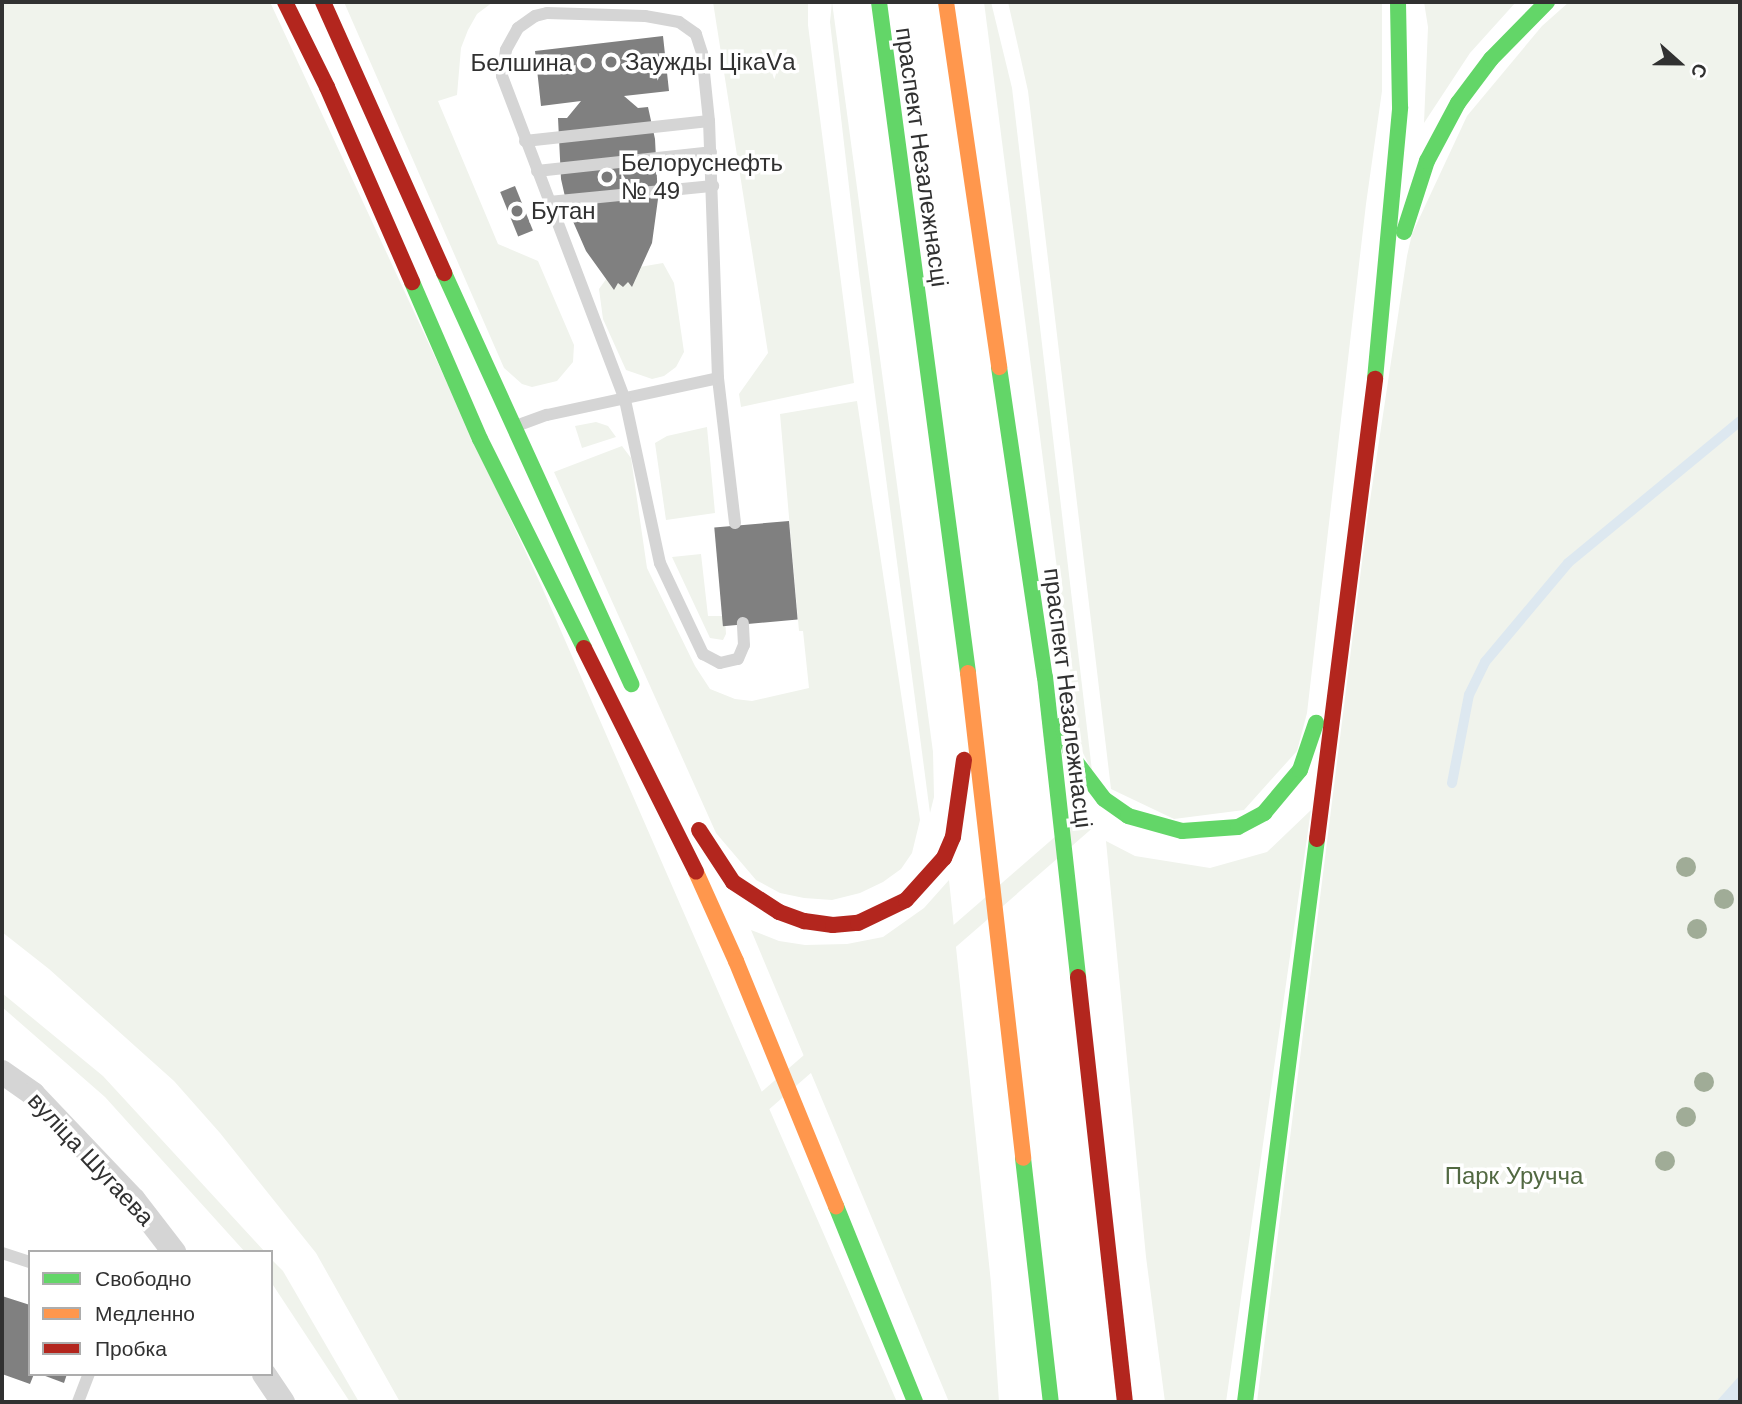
<!DOCTYPE html>
<html>
<head>
<meta charset="utf-8">
<style>
  body { margin:0 }
  #map { position:relative; width:1742px; height:1404px; overflow:hidden; background:#fff; font-family:Helvetica,sans-serif }
  div>[style] { position:absolute }
  .green>* { inset:0; background:#f0f3ec; transform-origin:0 0 }
  .water>* { inset:0; background:#dde8f0 }
  .stream>* { height:10px; margin:-5px; padding:0 5px; transform-origin:5px; border-radius:5px; background:#dde8f0 }
  .building>* { inset:0; background:#808080; transform-origin:0 0 }
  .lane>* { height:12px; margin:-6px; padding:0 6px; transform-origin:6px; border-radius:6px; background:#d5d5d5 }
  .street>* { height:24px; margin:-12px; padding:0 12px; transform-origin:12px; border-radius:12px; background:#d5d5d5 }
  .fast>* { height:16px; margin:-8px; padding:0 8px; transform-origin:8px; border-radius:8px; background:#63d668 }
  .slow>* { height:16px; margin:-8px; padding:0 8px; transform-origin:8px; border-radius:8px; background:#ff974d }
  .jam>* { height:16px; margin:-8px; padding:0 8px; transform-origin:8px; border-radius:8px; background:#b3261e }
  .trees>* { width:20px; height:20px; margin:-10px; border-radius:50%; background:#a0ac97 }
  .dots>* { width:19px; height:19px; translate:-50% -50%; box-sizing:border-box; border:4px solid #fff; border-radius:50% }
  span { translate:-50% -50%; white-space:nowrap; text-align:center; line-height:1.15; -webkit-text-stroke:7px #fff; paint-order:stroke }
  .poi-label { font-size:24px; color:#313131 }
  .left { translate:0 -50%; text-align:left }
  .right { translate:-100% -50%; text-align:right }
  .street-label { font-size:24px; color:#313131 }
  .park-label { font-size:24px; color:#526942 }
  .frame { position:absolute; inset:0; border:4px solid #313131; pointer-events:none }
  .legend { position:absolute; left:28px; top:1250px; width:245px; height:126px; box-sizing:border-box; background:#fff; border:2px solid #adadad; margin:0; padding:9px 12px; list-style:none; font-size:21px; color:#313131 }
  .legend li { display:flex; align-items:center; gap:14px; height:35px }
  .legend b { width:35px; border:2px solid #adadad }
  .north { position:absolute; left:1644px; top:28px; width:70px; height:70px; -webkit-text-stroke:5px #fff; paint-order:stroke; rotate:111deg; font-size:19px; font-weight:700; line-height:28px; text-align:center; color:#313131 }
  .north::after { content:''; display:block; margin:auto; width:24px; height:32px; background:#313131; clip-path:polygon(50% 0,100% 100%,50% 72%,0 100%) }
</style>
</head>
<body>
<div id="map">
  <div class="green">
    <div style="clip-path:polygon(2px 2px,270px 2px,541px 585px,897px 1402px,400px 1402px,316px 1253px,220px 1133px,174px 1081px,49px 969px,2px 932px)"></div>
    <div style="clip-path:polygon(344px 2px,493px 2px,477px 14px,468px 30px,461px 48px,457px 95px,438px 101px,498px 244px,538px 261px,574px 345px,573px 362px,557px 381px,532px 387px,522px 384px,504px 368px)"></div>
    <div style="clip-path:polygon(713px 2px,808px 2px,808px 25px,854px 383px,741px 407px,739px 394px,768px 353px)"></div>
    <div style="clip-path:polygon(832px 2px,933px 752px,934px 797px,930px 813px,859px 273px,830px 22px)"></div>
    <div style="clip-path:polygon(984px 2px,991px 2px,1012px 88px,1092px 771px,1080px 747px)"></div>
    <div style="clip-path:polygon(1008px 2px,1382px 2px,1382px 91px,1366px 204px,1307px 713px,1297px 751px,1244px 810px,1174px 819px,1111px 789px,1028px 91px)"></div>
    <div style="clip-path:polygon(1424px 2px,1516px 2px,1470px 53px,1424px 123px,1428px 27px)"></div>
    <div style="clip-path:polygon(1569px 2px,1740px 2px,1740px 1402px,1257px 1402px,1368px 514px,1407px 256px,1412px 234px,1467px 116px,1542px 26px)"></div>
    <div style="clip-path:polygon(663px 263px,674px 283px,684px 352px,676px 367px,664px 376px,652px 379px,626px 370px,603px 319px,599px 289px,607px 278px,622px 270px)"></div>
    <div style="clip-path:polygon(857px 401px,920px 820px,912px 853px,901px 869px,883px 882px,860px 893px,832px 900px,804px 898px,780px 893px,756px 880px,716px 833px,554px 472px,622px 446px,631px 458px,647px 568px,695px 666px,710px 689px,735px 699px,752px 701px,809px 688px,803px 631px,799px 631px,780px 414px)"></div>
    <div style="clip-path:polygon(596px 422px,608px 426px,616px 437px,582px 448px,575px 426px)"></div>
    <div style="clip-path:polygon(707px 427px,715px 513px,666px 520px,655px 443px,667px 436px)"></div>
    <div style="clip-path:polygon(701px 554px,708px 616px,725px 616px,726px 634px,723px 640px,710px 638px,672px 557px)"></div>
    <div style="clip-path:polygon(1311px 810px,1226px 1402px,1165px 1402px,1146px 1257px,1106px 841px,1135px 856px,1210px 868px,1267px 852px)"></div>
    <div style="left:1079px;top:816px;width:18px;height:590px;rotate:49deg"></div>
    <div style="clip-path:polygon(949px 880px,991px 1283px,999px 1402px,949px 1402px,751px 930px,779px 941px,805px 945px,847px 944px,883px 937px,924px 908px)"></div>
    <div style="clip-path:polygon(2px 993px,103px 1076px,265px 1252px,245px 1252px,105px 1097px,2px 1007px)"></div>
    <div style="clip-path:polygon(271px 1259px,283px 1271px,359px 1402px,350px 1402px,271px 1282px)"></div>
  </div>
  <div class="water">
    <div style="clip-path:polygon(1740px 1375px,1740px 1402px,1716px 1402px)"></div>
  </div>
  <div class="stream">
    <div style="left:1452px;top:783px;width:90px;rotate:-79.1deg"></div>
    <div style="left:1469px;top:695px;width:37px;rotate:-64deg"></div>
    <div style="left:1485px;top:662px;width:129px;rotate:-50deg"></div>
    <div style="left:1568px;top:563px;width:223px;rotate:-39.5deg"></div>
  </div>
  <div class="building">
    <div style="clip-path:polygon(663px 36px,669px 91px,624px 96px,638px 108px,648px 107px,655px 139px,658px 199px,652px 243px,632px 287px,628px 282px,623px 287px,618px 283px,614px 290px,586px 251px,568px 210px,561px 179px,558px 118px,567px 118px,581px 101px,541px 106px,535px 51px)"></div>
    <div style="left:515px;top:186px;width:48px;height:16px;rotate:68deg"></div>
    <div style="left:789px;top:521px;width:99px;height:75px;rotate:85deg"></div>
    <div style="clip-path:polygon(2px 1296px,30px 1305px,30px 1374px,34px 1374px,30px 1384px,2px 1374px)"></div>
    <div style="clip-path:polygon(40px 1374px,67px 1374px,64px 1383px)"></div>
  </div>
  <div class="lane">
    <div style="left:525px;top:141px;width:185px;rotate:-6.2deg"></div>
    <div style="left:537px;top:171px;width:175px;rotate:-6.2deg"></div>
    <div style="left:549px;top:202px;width:165px;rotate:-5.6deg"></div>
    <div style="left:516px;top:426px;width:33px;rotate:-20deg"></div>
    <div style="left:547px;top:415px;width:175px;rotate:-12.2deg"></div>
    <div style="left:735px;top:523px;width:146px;rotate:-96.7deg"></div>
    <div style="left:718px;top:378px;width:257px;rotate:-92deg"></div>
    <div style="left:709px;top:121px;width:68px;rotate:-95.9deg"></div>
    <div style="left:702px;top:53px;width:20px;rotate:-108deg"></div>
    <div style="left:696px;top:34px;width:21px;rotate:-145deg"></div>
    <div style="left:679px;top:22px;width:35px;rotate:-170deg"></div>
    <div style="left:645px;top:16px;width:98px;rotate:-178.2deg"></div>
    <div style="left:547px;top:13px;width:12px;rotate:166deg"></div>
    <div style="left:535px;top:16px;width:21px;rotate:145deg"></div>
    <div style="left:518px;top:28px;width:25px;rotate:119deg"></div>
    <div style="left:506px;top:50px;width:26px;rotate:99deg"></div>
    <div style="left:502px;top:76px;width:347px;rotate:69.2deg"></div>
    <div style="left:625px;top:400px;width:167px;rotate:77.9deg"></div>
    <div style="left:660px;top:563px;width:101px;rotate:64.7deg"></div>
    <div style="left:703px;top:654px;width:19px;rotate:28deg"></div>
    <div style="left:720px;top:663px;width:18px;rotate:-13deg"></div>
    <div style="left:738px;top:659px;width:15px;rotate:-67deg"></div>
    <div style="left:744px;top:645px;width:22px;rotate:-93deg"></div>
    <div style="left:2px;top:1253px;width:29px;rotate:18deg"></div>
    <div style="left:78px;top:1402px;width:30px;rotate:-69deg"></div>
  </div>
  <div class="street">
    <div style="left:2px;top:1072px;width:38px;rotate:35deg"></div>
    <div style="left:33px;top:1094px;width:146px;rotate:46.4deg"></div>
    <div style="left:134px;top:1200px;width:66px;rotate:52.4deg"></div>
    <div style="left:264px;top:1374px;width:34px;rotate:56deg"></div>
  </div>
  <div class="fast">
    <div style="left:879px;top:2px;width:677px;rotate:82.44deg"></div>
    <div style="left:1404px;top:232px;width:75px;rotate:-72.1deg"></div>
    <div style="left:1427px;top:161px;width:66px;rotate:-61.9deg"></div>
    <div style="left:1458px;top:103px;width:55px;rotate:-53.1deg"></div>
    <div style="left:1491px;top:59px;width:80px;rotate:-45.5deg"></div>
    <div style="left:444px;top:273px;width:452px;rotate:65.5deg"></div>
    <div style="left:412px;top:282px;width:171px;rotate:66.6deg"></div>
    <div style="left:480px;top:439px;width:233px;rotate:63.5deg"></div>
    <div style="left:999px;top:367px;width:313px;rotate:81.6deg"></div>
    <div style="left:1045px;top:677px;width:302px;rotate:83.7deg"></div>
    <div style="left:1375px;top:379px;width:273px;rotate:-84.7deg"></div>
    <div style="left:1400px;top:107px;width:105px;rotate:-91.1deg"></div>
    <div style="left:1062px;top:725px;width:35px;rotate:72deg"></div>
    <div style="left:1073px;top:758px;width:51px;rotate:52.9deg"></div>
    <div style="left:1104px;top:799px;width:29px;rotate:35deg"></div>
    <div style="left:1128px;top:816px;width:56px;rotate:15.5deg"></div>
    <div style="left:1182px;top:831px;width:56px;rotate:-4.1deg"></div>
    <div style="left:1238px;top:827px;width:30px;rotate:-28deg"></div>
    <div style="left:1264px;top:813px;width:56px;rotate:-50.1deg"></div>
    <div style="left:1300px;top:770px;width:50px;rotate:-71.2deg"></div>
    <div style="left:1023px;top:1158px;width:246px;rotate:83.5deg"></div>
    <div style="left:836px;top:1206px;width:211px;rotate:68deg"></div>
    <div style="left:1245px;top:1402px;width:568px;rotate:-82.71deg"></div>
  </div>
  <div class="slow">
    <div style="left:946px;top:2px;width:369px;rotate:81.7deg"></div>
    <div style="left:968px;top:673px;width:488px;rotate:83.5deg"></div>
    <div style="left:696px;top:872px;width:98px;rotate:65.8deg"></div>
    <div style="left:736px;top:961px;width:265px;rotate:67.8deg"></div>
  </div>
  <div class="jam">
    <div style="left:285px;top:2px;width:95px;rotate:63.7deg"></div>
    <div style="left:327px;top:87px;width:213px;rotate:66.4deg"></div>
    <div style="left:323px;top:2px;width:297px;rotate:65.9deg"></div>
    <div style="left:584px;top:648px;width:250px;rotate:63.4deg"></div>
    <div style="left:699px;top:830px;width:62px;rotate:56.8deg"></div>
    <div style="left:733px;top:882px;width:55px;rotate:33.1deg"></div>
    <div style="left:779px;top:912px;width:27px;rotate:20deg"></div>
    <div style="left:804px;top:921px;width:29px;rotate:8deg"></div>
    <div style="left:833px;top:925px;width:25px;rotate:-5deg"></div>
    <div style="left:858px;top:923px;width:53px;rotate:-25.6deg"></div>
    <div style="left:906px;top:900px;width:57px;rotate:-47.9deg"></div>
    <div style="left:944px;top:858px;width:23px;rotate:-67deg"></div>
    <div style="left:953px;top:837px;width:78px;rotate:-81.9deg"></div>
    <div style="left:1317px;top:839px;width:464px;rotate:-82.8deg"></div>
    <div style="left:1078px;top:977px;width:428px;rotate:83.7deg"></div>
  </div>
  <div class="trees">
    <div style="left:1686px;top:867px"></div>
    <div style="left:1724px;top:899px"></div>
    <div style="left:1697px;top:929px"></div>
    <div style="left:1704px;top:1082px"></div>
    <div style="left:1686px;top:1117px"></div>
    <div style="left:1665px;top:1161px"></div>
  </div>
  <div class="dots">
    <div style="left:611px;top:62px;background:#797979"></div>
    <div style="left:586px;top:63px;background:#797979"></div>
    <div style="left:607px;top:177px;background:#797979"></div>
    <div style="left:517px;top:211px;background:#797979"></div>
  </div>
  <div class="poi-label">
    <span class="left" style="left:625px;top:62px">Заужды ЦікаVа</span>
    <span class="right" style="left:572px;top:63px">Белшина</span>
    <span class="left" style="left:621px;top:177px">Белоруснефть<br>№ 49</span>
    <span class="left" style="left:531px;top:211px">Бутан</span>
  </div>
  <div class="street-label">
    <span style="left:922px;top:157px;rotate:82deg">праспект Незалежнасці</span>
    <span style="left:1068px;top:698px;rotate:83deg">праспект Незалежнасці</span>
    <span style="left:91px;top:1159px;rotate:47deg">вуліца Шугаева</span>
  </div>
  <div class="park-label">
    <span style="left:1514px;top:1176px">Парк Уручча</span>
  </div>
  <div class="frame"></div>
  <ul class="legend">
  <li><b style="height:9px;background:#63d668"></b>Свободно</li>
  <li><b style="height:9px;background:#ff974d"></b>Медленно</li>
  <li><b style="height:9px;background:#b3261e"></b>Пробка</li>
  </ul>
  <div class="north">С</div>
</div>
</body>
</html>
